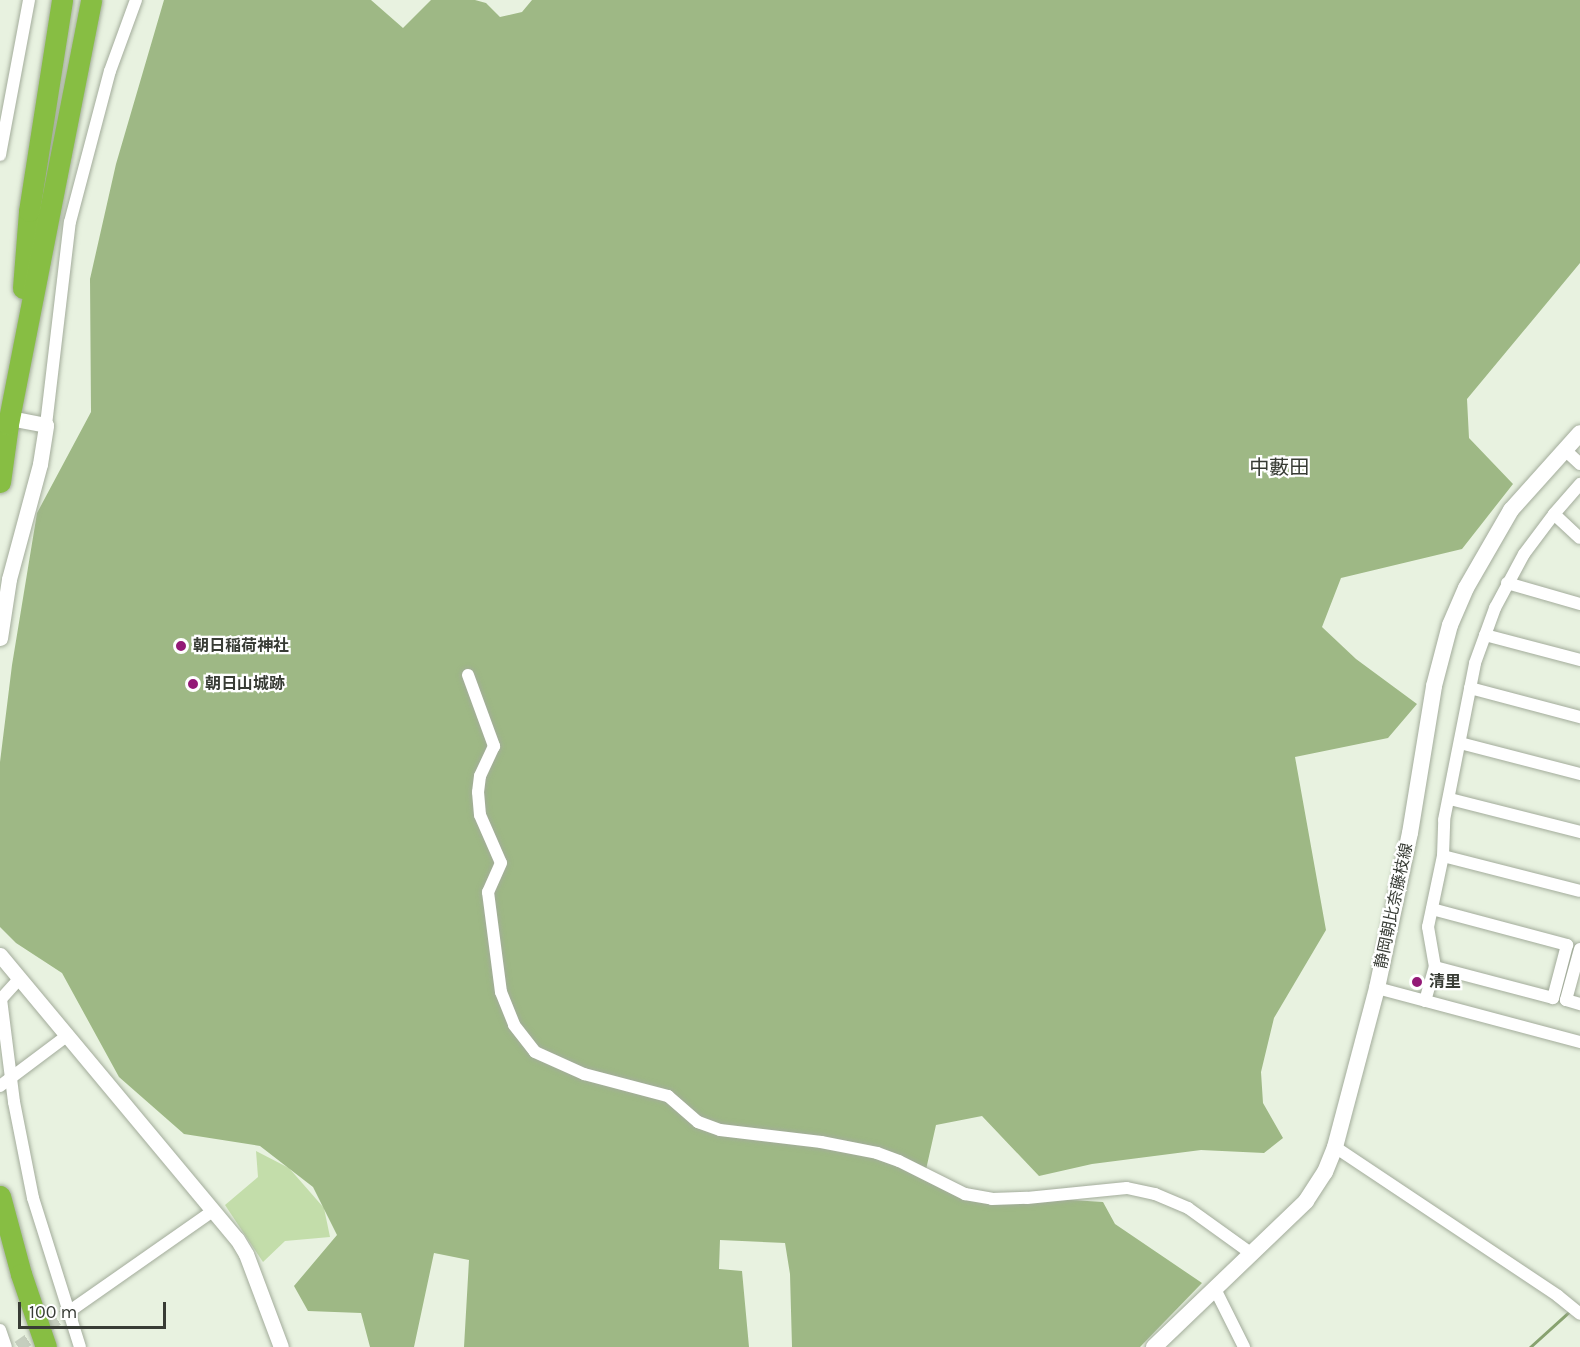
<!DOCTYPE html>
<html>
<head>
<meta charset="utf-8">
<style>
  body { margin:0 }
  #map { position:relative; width:1580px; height:1347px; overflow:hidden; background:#e8f2e0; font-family:Karla,"Noto Sans JP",sans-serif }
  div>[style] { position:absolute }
  .green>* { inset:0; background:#c3ddaa }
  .forest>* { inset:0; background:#9eb885 }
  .stream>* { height:3px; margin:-1.5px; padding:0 1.5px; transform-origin:1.5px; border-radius:1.5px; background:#88a270 }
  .minor-tunnel>* { height:12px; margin-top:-6px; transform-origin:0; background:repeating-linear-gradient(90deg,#c5cebe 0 12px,transparent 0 18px) }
  .roads { filter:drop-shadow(0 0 2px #a3ac9b) drop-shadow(0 0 2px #a3ac9b) }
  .minor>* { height:12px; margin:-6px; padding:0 6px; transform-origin:6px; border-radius:6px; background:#fff }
  .tertiary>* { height:15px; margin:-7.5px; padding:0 7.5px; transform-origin:7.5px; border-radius:7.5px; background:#fff }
  .secondary>* { height:16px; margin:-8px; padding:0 8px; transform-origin:8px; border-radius:8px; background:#fff }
  .motorway>* { height:21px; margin:-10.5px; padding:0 10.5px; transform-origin:10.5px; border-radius:10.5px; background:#87be43 }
  .dots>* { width:16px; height:16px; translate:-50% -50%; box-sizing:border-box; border:3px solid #fff; border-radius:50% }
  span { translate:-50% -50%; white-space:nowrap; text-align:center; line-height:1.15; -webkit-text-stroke:4.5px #fff; paint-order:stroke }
  .poi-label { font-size:16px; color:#383c35; font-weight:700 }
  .left { translate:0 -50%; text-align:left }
  .street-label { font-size:16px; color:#383c35 }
  .quarter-label { font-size:20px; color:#383c35 }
  .scale { position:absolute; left:18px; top:1302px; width:148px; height:27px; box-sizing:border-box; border:3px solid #383c35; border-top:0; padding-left:8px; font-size:18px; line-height:21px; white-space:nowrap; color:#383c35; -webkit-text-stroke:4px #fff; paint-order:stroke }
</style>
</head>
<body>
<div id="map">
  <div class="green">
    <div style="clip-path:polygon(256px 1151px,289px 1168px,324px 1208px,330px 1237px,285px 1241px,263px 1262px,225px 1205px,258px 1177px)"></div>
  </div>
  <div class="forest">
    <div style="clip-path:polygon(164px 0,371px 0,403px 28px,431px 0,475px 0,486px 3px,500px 17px,522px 12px,532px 0,1580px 0,1580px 263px,1467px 399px,1469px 438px,1513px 484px,1462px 549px,1341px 578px,1322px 627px,1356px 659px,1417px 704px,1388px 738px,1295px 757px,1326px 930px,1274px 1018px,1261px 1072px,1263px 1103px,1283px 1138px,1264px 1153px,1201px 1150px,1092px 1164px,1039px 1176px,982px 1116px,936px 1125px,925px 1174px,962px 1193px,1103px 1202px,1115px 1224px,1202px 1283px,1140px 1347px,792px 1347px,790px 1274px,785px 1243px,720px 1240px,719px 1269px,742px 1271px,749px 1347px,464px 1347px,469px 1260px,434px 1253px,414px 1347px,370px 1347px,361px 1313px,308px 1311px,294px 1286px,337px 1235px,313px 1187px,260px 1146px,184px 1134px,119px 1077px,62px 973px,16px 943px,0 927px,0 762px,12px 665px,37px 513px,91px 412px,90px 279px,116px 164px)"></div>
  </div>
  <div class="stream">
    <div style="left:1530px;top:1347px;width:55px;rotate:-42.1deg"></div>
  </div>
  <div class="minor-tunnel">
    <div style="left:18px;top:1347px;width:60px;rotate:-34.8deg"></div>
  </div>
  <div class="roads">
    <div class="minor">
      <div style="left:0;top:155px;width:158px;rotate:-79.4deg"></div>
      <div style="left:46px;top:425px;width:204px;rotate:-83.3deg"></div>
      <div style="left:70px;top:222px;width:156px;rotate:-75.2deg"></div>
      <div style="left:110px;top:71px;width:76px;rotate:-69.9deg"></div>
      <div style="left:1564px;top:449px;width:22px;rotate:43deg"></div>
      <div style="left:1554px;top:514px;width:35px;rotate:43deg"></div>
      <div style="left:1507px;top:583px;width:76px;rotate:16deg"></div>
      <div style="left:1485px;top:635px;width:98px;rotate:14.7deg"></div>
      <div style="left:468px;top:675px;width:76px;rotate:69.9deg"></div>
      <div style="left:494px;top:746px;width:33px;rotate:115deg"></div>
      <div style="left:480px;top:776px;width:16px;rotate:97deg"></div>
      <div style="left:478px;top:792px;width:23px;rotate:85deg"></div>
      <div style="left:480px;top:815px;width:52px;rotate:66.4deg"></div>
      <div style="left:501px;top:863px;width:32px;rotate:114deg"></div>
      <div style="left:488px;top:892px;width:101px;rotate:82.6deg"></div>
      <div style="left:501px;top:992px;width:35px;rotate:68deg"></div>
      <div style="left:514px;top:1025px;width:34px;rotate:52deg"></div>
      <div style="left:535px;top:1052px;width:54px;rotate:24.2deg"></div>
      <div style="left:584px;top:1074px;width:87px;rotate:14.7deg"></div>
      <div style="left:668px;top:1096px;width:40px;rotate:41deg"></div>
      <div style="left:698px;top:1122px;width:23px;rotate:20deg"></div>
      <div style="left:720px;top:1130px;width:102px;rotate:6.8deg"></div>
      <div style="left:821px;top:1142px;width:57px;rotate:11.1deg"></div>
      <div style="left:877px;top:1153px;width:23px;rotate:20deg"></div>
      <div style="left:899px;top:1161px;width:74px;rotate:26.6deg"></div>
      <div style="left:965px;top:1194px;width:27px;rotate:10deg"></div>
      <div style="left:992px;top:1199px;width:35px;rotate:-2deg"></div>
      <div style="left:1027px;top:1198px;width:100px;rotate:-5.7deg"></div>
      <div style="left:1127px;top:1188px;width:29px;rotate:12deg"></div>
      <div style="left:1155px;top:1194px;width:36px;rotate:23deg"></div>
      <div style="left:1188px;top:1208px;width:79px;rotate:35.7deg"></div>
      <div style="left:1470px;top:688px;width:114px;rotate:14.8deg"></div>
      <div style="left:1460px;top:743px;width:124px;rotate:14.5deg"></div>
      <div style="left:1450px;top:799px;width:134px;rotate:14.2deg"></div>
      <div style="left:1443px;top:856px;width:141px;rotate:14.3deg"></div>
      <div style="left:1432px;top:909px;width:140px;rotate:14.9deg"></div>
      <div style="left:1567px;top:945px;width:55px;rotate:104.8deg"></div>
      <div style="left:1553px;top:998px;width:122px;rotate:-165.3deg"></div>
      <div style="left:1580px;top:949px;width:53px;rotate:105.4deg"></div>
      <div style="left:1566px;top:1000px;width:15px;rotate:16deg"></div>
      <div style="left:20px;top:978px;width:28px;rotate:132deg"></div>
      <div style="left:1px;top:999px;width:104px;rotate:82.8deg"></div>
      <div style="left:14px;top:1102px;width:98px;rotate:78.8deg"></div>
      <div style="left:33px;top:1198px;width:156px;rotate:72.5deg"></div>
      <div style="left:1377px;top:988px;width:210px;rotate:14.9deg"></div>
      <div style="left:1425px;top:1001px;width:35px;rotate:-74deg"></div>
      <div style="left:1435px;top:967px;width:41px;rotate:-99.9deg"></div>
      <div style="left:1428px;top:927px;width:73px;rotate:-78.1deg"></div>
      <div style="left:1443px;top:856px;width:36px;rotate:-88deg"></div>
      <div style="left:1444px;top:820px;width:160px;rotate:-78.8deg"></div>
      <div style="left:1475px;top:663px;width:59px;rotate:-70deg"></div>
      <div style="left:1495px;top:608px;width:61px;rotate:-61.8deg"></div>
      <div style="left:1524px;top:554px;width:50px;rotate:-53.1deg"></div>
      <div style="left:1554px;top:514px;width:40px;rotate:-49deg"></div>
      <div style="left:0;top:1086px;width:85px;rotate:-36.9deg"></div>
      <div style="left:1335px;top:1147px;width:268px;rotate:33.7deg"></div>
      <div style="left:1558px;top:1296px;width:28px;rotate:39deg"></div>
      <div style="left:1215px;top:1289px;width:65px;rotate:63.4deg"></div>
      <div style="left:67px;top:1313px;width:179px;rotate:-35deg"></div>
      <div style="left:0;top:1330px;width:18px;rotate:71deg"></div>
    </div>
    <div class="tertiary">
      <div style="left:0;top:638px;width:60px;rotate:-81.3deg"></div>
      <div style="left:9px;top:579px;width:119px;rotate:-74.9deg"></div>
      <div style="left:40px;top:464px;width:39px;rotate:-81deg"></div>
      <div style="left:46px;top:425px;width:31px;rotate:-169deg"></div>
      <div style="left:0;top:955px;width:370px;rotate:50.2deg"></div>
      <div style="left:237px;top:1239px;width:17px;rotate:59deg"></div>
      <div style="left:246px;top:1254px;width:99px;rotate:69.4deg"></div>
    </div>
    <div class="secondary">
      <div style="left:1154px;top:1347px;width:211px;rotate:-43.8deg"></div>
      <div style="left:1306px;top:1201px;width:35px;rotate:-57deg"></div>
      <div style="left:1325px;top:1172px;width:27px;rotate:-68deg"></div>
      <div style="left:1335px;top:1147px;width:164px;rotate:-75.2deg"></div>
      <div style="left:1377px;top:988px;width:158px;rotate:-78deg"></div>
      <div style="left:1410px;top:833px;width:149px;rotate:-80.7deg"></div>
      <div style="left:1434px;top:686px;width:63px;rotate:-75.3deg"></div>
      <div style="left:1450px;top:625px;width:40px;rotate:-66.6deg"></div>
      <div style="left:1466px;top:588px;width:90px;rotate:-60deg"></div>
      <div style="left:1511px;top:510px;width:103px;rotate:-48.1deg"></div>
    </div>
    <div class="motorway">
      <div style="left:23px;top:288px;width:77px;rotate:-85.5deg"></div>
      <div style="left:29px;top:211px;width:214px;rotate:-81.1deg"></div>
      <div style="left:0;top:482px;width:59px;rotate:-82.1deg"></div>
      <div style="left:8px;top:424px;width:432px;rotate:-78.9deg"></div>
      <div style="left:0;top:1196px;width:81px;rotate:74.9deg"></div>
      <div style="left:21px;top:1274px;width:77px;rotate:71.1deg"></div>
    </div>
  </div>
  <div class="dots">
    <div style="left:181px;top:646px;background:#931976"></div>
    <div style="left:193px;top:684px;background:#931976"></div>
    <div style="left:1417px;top:982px;background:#931976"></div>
  </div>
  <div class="poi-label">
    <span class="left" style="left:193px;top:646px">朝日稲荷神社</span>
    <span class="left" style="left:205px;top:684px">朝日山城跡</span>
    <span class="left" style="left:1429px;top:982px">清里</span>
  </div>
  <div class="street-label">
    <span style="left:1394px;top:906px;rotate:-78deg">静岡朝比奈藤枝線</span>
  </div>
  <div class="quarter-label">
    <span style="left:1279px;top:467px">中藪田</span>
  </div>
  <div class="scale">100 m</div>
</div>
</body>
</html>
